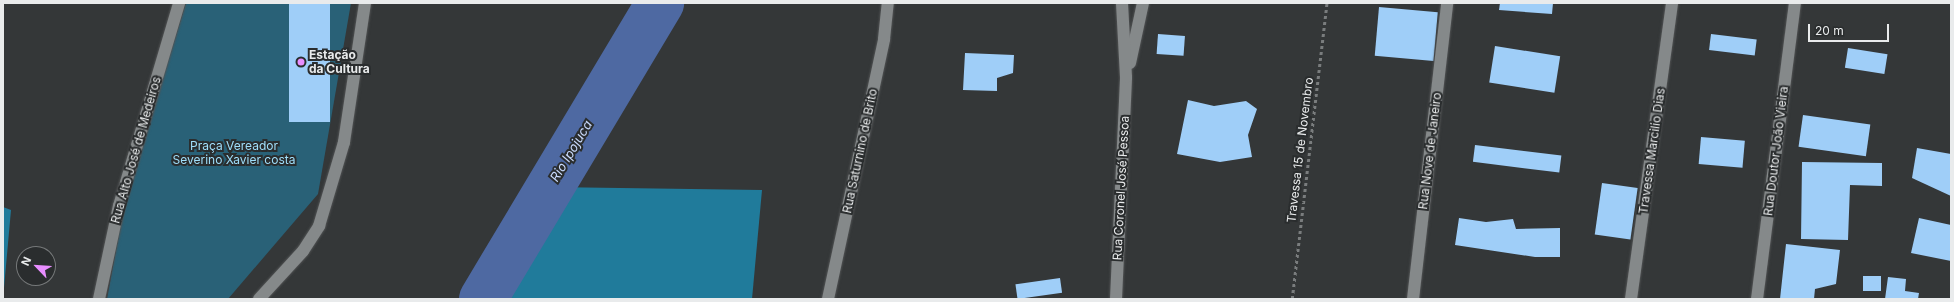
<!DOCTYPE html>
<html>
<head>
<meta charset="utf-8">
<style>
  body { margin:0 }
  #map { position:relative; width:1954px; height:302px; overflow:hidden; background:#343738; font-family:Inter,sans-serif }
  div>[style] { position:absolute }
  .green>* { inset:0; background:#296177 }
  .forest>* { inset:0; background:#207b9b }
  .river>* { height:48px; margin:-24px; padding:0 24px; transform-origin:24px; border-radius:24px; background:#4e69a2 }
  .building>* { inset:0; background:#9fcef8; transform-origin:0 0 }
  .path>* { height:2.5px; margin-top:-1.25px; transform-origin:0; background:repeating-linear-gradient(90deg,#7a7d7e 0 3px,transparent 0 6px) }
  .roads { filter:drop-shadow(0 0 1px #515354) drop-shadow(0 0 1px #515354) }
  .street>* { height:12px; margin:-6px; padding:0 6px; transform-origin:6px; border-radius:6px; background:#85898a }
  .secondary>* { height:12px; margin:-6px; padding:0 6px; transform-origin:6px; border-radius:6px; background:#85898a }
  .dots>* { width:11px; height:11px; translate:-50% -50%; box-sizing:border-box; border:2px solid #2a2d2e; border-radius:50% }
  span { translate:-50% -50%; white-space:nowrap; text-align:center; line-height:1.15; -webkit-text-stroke:4px #2a2d2e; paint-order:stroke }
  .poi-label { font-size:12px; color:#e9ebec; font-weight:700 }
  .left { translate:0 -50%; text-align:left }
  .park-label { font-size:12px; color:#9fdefa }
  .street-label { font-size:12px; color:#e9ebec }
  .water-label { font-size:13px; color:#c9dafc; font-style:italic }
  .frame { position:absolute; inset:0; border:4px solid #e9ebec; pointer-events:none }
  .north { position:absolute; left:16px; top:246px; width:40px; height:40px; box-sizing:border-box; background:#2a2d2e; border:1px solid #76797a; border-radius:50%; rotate:295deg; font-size:11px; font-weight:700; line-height:16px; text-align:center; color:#e9ebec }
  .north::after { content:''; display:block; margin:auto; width:14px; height:18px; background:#e88eff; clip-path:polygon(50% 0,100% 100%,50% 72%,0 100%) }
  .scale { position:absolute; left:1808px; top:24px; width:81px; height:18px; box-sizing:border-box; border:2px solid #e9ebec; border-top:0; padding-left:5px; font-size:12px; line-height:14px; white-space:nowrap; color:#e9ebec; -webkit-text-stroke:3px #2a2d2e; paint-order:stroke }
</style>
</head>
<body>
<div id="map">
  <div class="green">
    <div style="clip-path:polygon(186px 3px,351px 3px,318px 194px,228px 299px,107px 299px,126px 197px)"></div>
  </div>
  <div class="forest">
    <div style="clip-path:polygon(550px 187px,762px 190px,752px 299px,496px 299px)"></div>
    <div style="clip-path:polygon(3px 207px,11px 210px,3px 299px)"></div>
  </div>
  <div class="river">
    <div style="left:483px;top:299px;width:345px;rotate:-59.1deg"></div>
  </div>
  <div class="building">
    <div style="left:289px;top:3px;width:41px;height:119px"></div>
    <div style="clip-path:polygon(1500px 3px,1553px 3px,1552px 14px,1499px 10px)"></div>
    <div style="left:1379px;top:7px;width:59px;height:49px;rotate:5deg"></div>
    <div style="left:1158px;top:34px;width:27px;height:20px;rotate:4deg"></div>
    <div style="left:1711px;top:34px;width:46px;height:16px;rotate:7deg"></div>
    <div style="left:1495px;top:46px;width:66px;height:37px;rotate:9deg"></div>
    <div style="left:1848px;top:48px;width:40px;height:20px;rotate:9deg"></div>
    <div style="clip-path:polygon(965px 53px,1014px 55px,1013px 73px,997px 78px,997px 91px,963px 90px)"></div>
    <div style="clip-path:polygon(1188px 100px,1214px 106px,1246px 101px,1257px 109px,1248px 135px,1252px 157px,1220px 162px,1177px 154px)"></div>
    <div style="left:1803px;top:115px;width:68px;height:32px;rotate:8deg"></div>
    <div style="left:1701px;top:137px;width:44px;height:27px;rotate:5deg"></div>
    <div style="left:1475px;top:145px;width:87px;height:17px;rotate:7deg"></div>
    <div style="clip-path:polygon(1917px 148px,1951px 154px,1951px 196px,1912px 178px)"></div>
    <div style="clip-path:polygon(1802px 162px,1882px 163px,1882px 186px,1850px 185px,1848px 240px,1801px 239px)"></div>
    <div style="left:1602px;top:183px;width:36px;height:52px;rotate:8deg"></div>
    <div style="clip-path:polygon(1459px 218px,1486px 222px,1513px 219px,1516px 229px,1560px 228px,1560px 257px,1535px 257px,1455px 245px)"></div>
    <div style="clip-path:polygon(1919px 218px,1951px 225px,1951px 261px,1911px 253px)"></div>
    <div style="clip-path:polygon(1786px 244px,1840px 250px,1836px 284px,1815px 289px,1814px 299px,1780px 299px)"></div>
    <div style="left:1881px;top:276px;width:15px;height:18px;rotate:90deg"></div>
    <div style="clip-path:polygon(1888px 277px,1906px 279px,1905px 291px,1919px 293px,1918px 299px,1885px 299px)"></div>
    <div style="left:1060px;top:278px;width:15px;height:45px;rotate:82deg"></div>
  </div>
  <div class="path">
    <div style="left:1292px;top:299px;width:298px;rotate:-83.3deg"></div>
  </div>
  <div class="roads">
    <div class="street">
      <div style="left:99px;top:299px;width:95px;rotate:-77.9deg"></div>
      <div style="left:119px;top:206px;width:212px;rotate:-73.5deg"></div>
      <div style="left:259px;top:299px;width:65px;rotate:-47.5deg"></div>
      <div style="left:303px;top:251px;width:30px;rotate:-57deg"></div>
      <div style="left:319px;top:226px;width:88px;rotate:-73.4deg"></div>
      <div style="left:344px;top:142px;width:141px;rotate:-81.4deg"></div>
      <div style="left:828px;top:299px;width:266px;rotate:-77.8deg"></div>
      <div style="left:884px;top:39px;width:36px;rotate:-84deg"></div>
      <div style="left:1413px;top:299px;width:298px;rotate:-83.4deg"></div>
      <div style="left:1631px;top:299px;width:299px;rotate:-82.1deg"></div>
      <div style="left:1757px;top:299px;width:298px;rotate:-82.7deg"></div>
    </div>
    <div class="secondary">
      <div style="left:1130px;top:63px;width:61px;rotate:-77.8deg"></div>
      <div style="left:1116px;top:299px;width:222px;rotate:-87.4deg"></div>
      <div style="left:1126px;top:77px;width:74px;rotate:-93.1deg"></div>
    </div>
  </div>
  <div class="dots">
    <div style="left:301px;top:62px;background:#e88eff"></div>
  </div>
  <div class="poi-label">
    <span class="left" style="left:309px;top:62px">Estação<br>da Cultura</span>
  </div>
  <div class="park-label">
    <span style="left:234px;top:153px">Praça Vereador<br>Severino Xavier costa</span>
  </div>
  <div class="street-label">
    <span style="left:136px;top:150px;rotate:-74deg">Rua Alto José de Medeiros</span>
    <span style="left:1300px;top:150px;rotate:-83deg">Travessa 15 de Novembro</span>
    <span style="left:860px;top:151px;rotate:-78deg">Rua Saturnino de Brito</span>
    <span style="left:1430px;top:151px;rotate:-83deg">Rua Nove de Janeiro</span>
    <span style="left:1652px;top:151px;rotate:-82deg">Travessa Marcilio Dias</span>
    <span style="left:1776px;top:151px;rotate:-83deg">Rua Doutor João Vieira</span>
    <span style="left:1121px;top:188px;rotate:-87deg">Rua Coronel José Pessoa</span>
  </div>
  <div class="water-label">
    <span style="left:571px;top:151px;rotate:-59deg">Rio Ipojuca</span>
  </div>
  <div class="frame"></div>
  <div class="north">N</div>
  <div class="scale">20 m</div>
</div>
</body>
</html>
